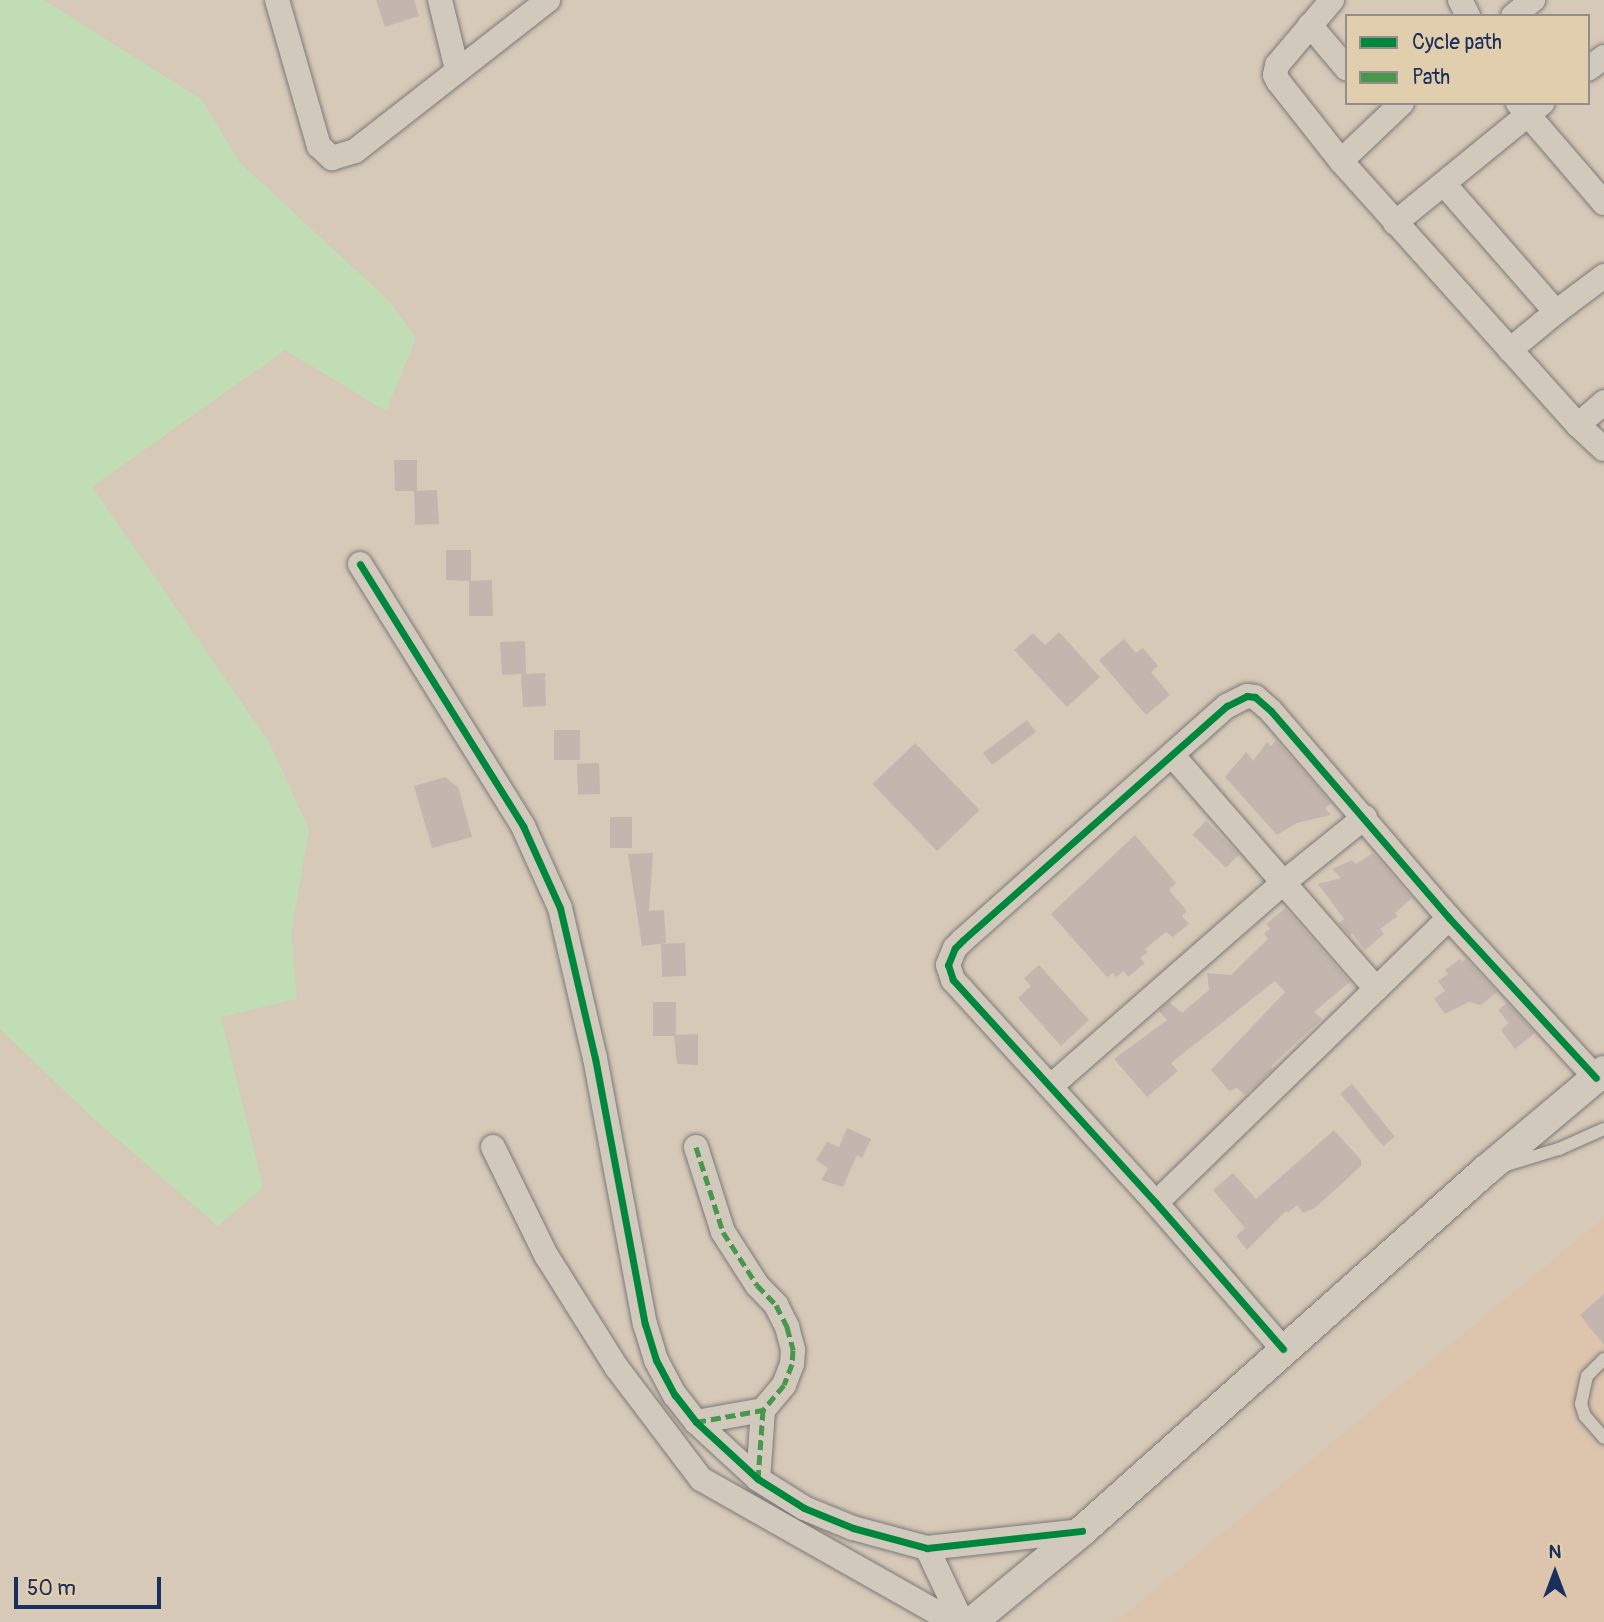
<!DOCTYPE html>
<html>
<head>
<meta charset="utf-8">
<style>
  body { margin:0 }
  #map { position:relative; width:1604px; height:1622px; overflow:hidden; background:#d7c9b7; font-family:Pangolin,sans-serif }
  div>[style] { position:absolute }
  .built>* { inset:0; background:#dcc4ad }
  .green>* { inset:0; background:#c0ddb6 }
  .building>* { inset:0; background:#c4b6ae; transform-origin:0 0 }
  .roads { filter:drop-shadow(0 0 2px #7c797a) drop-shadow(0 0 2px #7c797a) }
  .service>* { height:12px; margin:-6px; padding:0 6px; transform-origin:6px; border-radius:6px; background:#d1c9bc }
  .minor>* { height:24px; margin:-12px; padding:0 12px; transform-origin:12px; border-radius:12px; background:#d1c9bc }
  .tertiary>* { height:30px; margin:-15px; padding:0 15px; transform-origin:15px; border-radius:15px; background:#d1c9bc }
  .quiet>* { height:5px; margin-top:-2.5px; transform-origin:0; background:repeating-linear-gradient(90deg,#49964d 0 10px,transparent 0 15px) }
  .cycleway>* { height:7px; margin:-3.5px; padding:0 3.5px; transform-origin:3.5px; border-radius:3.5px; background:#00873e }
  span { translate:-50% -50%; white-space:nowrap; text-align:center; line-height:1.15; -webkit-text-stroke:5px #e1ceac; paint-order:stroke }
  .legend { position:absolute; left:1345px; top:14px; width:245px; height:91px; box-sizing:border-box; background:#e1ceac; border:2px solid #928e8d; margin:0; padding:9px 12px; list-style:none; font-size:21px; color:#1b2f5e }
  .legend li { display:flex; align-items:center; gap:14px; height:35px }
  .legend b { width:35px; border:2px solid #928e8d }
  .north { position:absolute; left:1520px; top:1538px; width:70px; height:70px; -webkit-text-stroke:5px #e1ceac; paint-order:stroke; rotate:0deg; font-size:19px; font-weight:700; line-height:28px; text-align:center; color:#1b2f5e }
  .north::after { content:''; display:block; margin:auto; width:24px; height:32px; background:#1b2f5e; clip-path:polygon(50% 0,100% 100%,50% 72%,0 100%) }
  .scale { position:absolute; left:14px; top:1577px; width:147px; height:32px; box-sizing:border-box; border:4px solid #1b2f5e; border-top:0; padding-left:9px; font-size:21px; line-height:24px; white-space:nowrap; color:#1b2f5e; -webkit-text-stroke:5px #e1ceac; paint-order:stroke }
</style>
</head>
<body>
<div id="map">
  <div class="built">
    <div style="clip-path:polygon(1604px 1218px,1604px 1622px,1116px 1622px)"></div>
  </div>
  <div class="green">
    <div style="clip-path:polygon(0 0,44px 0,202px 100px,240px 163px,389px 301px,416px 338px,386px 411px,285px 350px,92px 487px,269px 742px,309px 830px,291px 933px,297px 999px,221px 1017px,263px 1187px,218px 1226px,93px 1118px,0 1029px)"></div>
  </div>
  <div class="building">
    <div style="clip-path:polygon(376px 0,414px 0,419px 16px,385px 27px)"></div>
    <div style="clip-path:polygon(394px 460px,417px 460px,417px 491px,437px 490px,439px 524px,415px 525px,414px 491px,395px 491px)"></div>
    <div style="clip-path:polygon(446px 550px,471px 550px,471px 581px,492px 580px,493px 616px,469px 616px,469px 581px,446px 580px)"></div>
    <div style="clip-path:polygon(1059px 632px,1100px 677px,1067px 707px,1014px 650px,1033px 633px,1045px 645px)"></div>
    <div style="clip-path:polygon(1124px 639px,1136px 653px,1143px 648px,1158px 666px,1151px 672px,1170px 695px,1146px 715px,1099px 660px)"></div>
    <div style="clip-path:polygon(525px 641px,526px 674px,545px 673px,546px 706px,523px 707px,521px 674px,502px 675px,500px 642px)"></div>
    <div style="left:1027px;top:720px;width:15px;height:55px;rotate:53deg"></div>
    <div style="left:580px;top:730px;width:30px;height:26px;rotate:90deg"></div>
    <div style="clip-path:polygon(1276px 740px,1331px 803px,1325px 808px,1331px 815px,1297px 823px,1277px 835px,1225px 777px,1246px 752px,1253px 761px,1267px 742px,1271px 746px)"></div>
    <div style="left:915px;top:743px;width:93px;height:59px;rotate:46deg"></div>
    <div style="left:599px;top:763px;width:31px;height:22px;rotate:88deg"></div>
    <div style="clip-path:polygon(445px 777px,458px 787px,472px 837px,432px 848px,414px 786px)"></div>
    <div style="left:610px;top:817px;width:22px;height:31px"></div>
    <div style="left:1206px;top:821px;width:47px;height:19px;rotate:45deg"></div>
    <div style="clip-path:polygon(1135px 835px,1176px 883px,1169px 890px,1187px 911px,1182px 916px,1189px 924px,1173px 937px,1166px 932px,1145px 949px,1148px 952px,1140px 958px,1145px 963px,1128px 977px,1124px 971px,1116px 977px,1113px 973px,1107px 977px,1051px 914px)"></div>
    <div style="clip-path:polygon(653px 853px,649px 911px,664px 910px,666px 943px,642px 946px,628px 854px)"></div>
    <div style="clip-path:polygon(1373px 853px,1412px 898px,1395px 913px,1398px 916px,1380px 929px,1384px 934px,1365px 950px,1352px 933px,1350px 936px,1339px 923px,1344px 919px,1318px 884px,1341px 878px,1332px 869px,1352px 860px,1356px 864px)"></div>
    <div style="clip-path:polygon(1285px 908px,1350px 982px,1314px 1012px,1322px 1019px,1271px 1066px,1273px 1069px,1245px 1095px,1237px 1088px,1229px 1091px,1211px 1070px,1285px 992px,1275px 981px,1171px 1063px,1178px 1071px,1147px 1097px,1114px 1059px,1167px 1020px,1159px 1011px,1169px 1002px,1182px 1013px,1209px 990px,1207px 973px,1231px 975px,1268px 939px,1264px 934px,1270px 928px,1266px 924px)"></div>
    <div style="left:685px;top:943px;width:33px;height:24px;rotate:88deg"></div>
    <div style="clip-path:polygon(1460px 959px,1462px 962px,1466px 959px,1497px 992px,1481px 1005px,1469px 1002px,1445px 1014px,1434px 999px,1445px 991px,1438px 981px,1448px 974px,1445px 970px)"></div>
    <div style="clip-path:polygon(1039px 965px,1089px 1020px,1061px 1046px,1018px 998px,1031px 986px,1024px 978px)"></div>
    <div style="left:653px;top:1002px;width:23px;height:34px"></div>
    <div style="clip-path:polygon(1507px 1003px,1535px 1033px,1515px 1049px,1501px 1030px,1509px 1023px,1498px 1010px)"></div>
    <div style="clip-path:polygon(698px 1034px,698px 1065px,677px 1064px,674px 1035px)"></div>
    <div style="left:1352px;top:1084px;width:68px;height:15px;rotate:51deg"></div>
    <div style="clip-path:polygon(847px 1128px,871px 1139px,862px 1158px,857px 1155px,843px 1187px,821px 1180px,828px 1168px,816px 1160px,827px 1142px,839px 1147px)"></div>
    <div style="clip-path:polygon(1334px 1130px,1361px 1160px,1361px 1166px,1315px 1208px,1303px 1213px,1297px 1205px,1288px 1213px,1286px 1211px,1247px 1250px,1236px 1236px,1245px 1228px,1213px 1190px,1233px 1173px,1256px 1199px)"></div>
    <div style="clip-path:polygon(1604px 1294px,1604px 1345px,1580px 1315px)"></div>
  </div>
  <div class="roads">
    <div class="service">
      <div style="left:1506px;top:1165px;width:55px;rotate:-16.8deg"></div>
      <div style="left:1559px;top:1149px;width:49px;rotate:-24deg"></div>
      <div style="left:1604px;top:1359px;width:24px;rotate:135deg"></div>
      <div style="left:1587px;top:1376px;width:29px;rotate:102deg"></div>
      <div style="left:1581px;top:1404px;width:13px;rotate:72deg"></div>
      <div style="left:1585px;top:1416px;width:29px;rotate:49deg"></div>
    </div>
    <div class="minor">
      <div style="left:277px;top:0;width:152px;rotate:74deg"></div>
      <div style="left:319px;top:146px;width:18px;rotate:43deg"></div>
      <div style="left:332px;top:158px;width:24px;rotate:-17deg"></div>
      <div style="left:355px;top:151px;width:245px;rotate:-38deg"></div>
      <div style="left:440px;top:0;width:72px;rotate:76.3deg"></div>
      <div style="left:1332px;top:0;width:85px;rotate:130.2deg"></div>
      <div style="left:1277px;top:65px;width:10px;rotate:101deg"></div>
      <div style="left:1275px;top:75px;width:7px;rotate:63deg"></div>
      <div style="left:1278px;top:81px;width:102px;rotate:51.8deg"></div>
      <div style="left:1341px;top:161px;width:355px;rotate:48.1deg"></div>
      <div style="left:1578px;top:425px;width:35px;rotate:43deg"></div>
      <div style="left:1460px;top:0;width:18px;rotate:63deg"></div>
      <div style="left:1513px;top:16px;width:26px;rotate:-39deg"></div>
      <div style="left:1310px;top:25px;width:57px;rotate:49.9deg"></div>
      <div style="left:1588px;top:69px;width:20px;rotate:-37deg"></div>
      <div style="left:1518px;top:103px;width:132px;rotate:49.3deg"></div>
      <div style="left:1341px;top:161px;width:84px;rotate:-43.6deg"></div>
      <div style="left:1444px;top:184px;width:170px;rotate:48.8deg"></div>
      <div style="left:1556px;top:312px;width:60px;rotate:-36.9deg"></div>
      <div style="left:1395px;top:223px;width:190px;rotate:-39.2deg"></div>
      <div style="left:1510px;top:350px;width:60px;rotate:-39.6deg"></div>
      <div style="left:1578px;top:425px;width:35px;rotate:-41deg"></div>
      <div style="left:360px;top:564px;width:309px;rotate:58.1deg"></div>
      <div style="left:523px;top:826px;width:90px;rotate:65.7deg"></div>
      <div style="left:560px;top:908px;width:154px;rotate:76.9deg"></div>
      <div style="left:595px;top:1058px;width:271px;rotate:79.4deg"></div>
      <div style="left:645px;top:1324px;width:38px;rotate:73deg"></div>
      <div style="left:656px;top:1360px;width:40px;rotate:62deg"></div>
      <div style="left:675px;top:1395px;width:34px;rotate:52deg"></div>
      <div style="left:696px;top:1422px;width:84px;rotate:42.6deg"></div>
      <div style="left:758px;top:1479px;width:54px;rotate:32.2deg"></div>
      <div style="left:804px;top:1508px;width:53px;rotate:22.2deg"></div>
      <div style="left:853px;top:1528px;width:77px;rotate:15.1deg"></div>
      <div style="left:927px;top:1548px;width:156px;rotate:-6.3deg"></div>
      <div style="left:1173px;top:756px;width:309px;rotate:48.9deg"></div>
      <div style="left:1051px;top:1086px;width:308px;rotate:-41.2deg"></div>
      <div style="left:1283px;top:883px;width:105px;rotate:-38.8deg"></div>
      <div style="left:493px;top:1147px;width:120px;rotate:63.9deg"></div>
      <div style="left:546px;top:1255px;width:133px;rotate:57.9deg"></div>
      <div style="left:617px;top:1368px;width:139px;rotate:52.9deg"></div>
      <div style="left:701px;top:1479px;width:291px;rotate:29.5deg"></div>
      <div style="left:696px;top:1147px;width:89px;rotate:72.4deg"></div>
      <div style="left:723px;top:1232px;width:63px;rotate:57.3deg"></div>
      <div style="left:757px;top:1285px;width:28px;rotate:46deg"></div>
      <div style="left:776px;top:1305px;width:25px;rotate:63deg"></div>
      <div style="left:787px;top:1327px;width:24px;rotate:75deg"></div>
      <div style="left:793px;top:1350px;width:14px;rotate:94deg"></div>
      <div style="left:792px;top:1364px;width:22px;rotate:111deg"></div>
      <div style="left:784px;top:1385px;width:33px;rotate:130deg"></div>
      <div style="left:763px;top:1410px;width:69px;rotate:94.1deg"></div>
      <div style="left:1156px;top:1203px;width:409px;rotate:-44.2deg"></div>
      <div style="left:1283px;top:1349px;width:194px;rotate:-131deg"></div>
      <div style="left:1156px;top:1203px;width:302px;rotate:-132.3deg"></div>
      <div style="left:953px;top:980px;width:16px;rotate:-108deg"></div>
      <div style="left:948px;top:965px;width:18px;rotate:-68deg"></div>
      <div style="left:955px;top:948px;width:11px;rotate:-45deg"></div>
      <div style="left:963px;top:940px;width:353px;rotate:-41.6deg"></div>
      <div style="left:1227px;top:706px;width:22px;rotate:-27deg"></div>
      <div style="left:1247px;top:696px;width:8px;rotate:7deg"></div>
      <div style="left:1255px;top:697px;width:21px;rotate:41deg"></div>
      <div style="left:1271px;top:711px;width:273px;rotate:49.3deg"></div>
      <div style="left:1449px;top:918px;width:217px;rotate:47.4deg"></div>
      <div style="left:696px;top:1422px;width:68px;rotate:-10.2deg"></div>
      <div style="left:927px;top:1548px;width:82px;rotate:64.7deg"></div>
    </div>
    <div class="tertiary">
      <div style="left:972px;top:1622px;width:143px;rotate:-39.6deg"></div>
      <div style="left:1082px;top:1531px;width:542px;rotate:-41.78deg"></div>
      <div style="left:1486px;top:1170px;width:154px;rotate:-40deg"></div>
    </div>
  </div>
  <div class="quiet">
    <div style="left:696px;top:1147px;width:89px;rotate:72.4deg"></div>
    <div style="left:723px;top:1232px;width:63px;rotate:57.3deg"></div>
    <div style="left:757px;top:1285px;width:28px;rotate:46deg"></div>
    <div style="left:776px;top:1305px;width:25px;rotate:63deg"></div>
    <div style="left:787px;top:1327px;width:24px;rotate:75deg"></div>
    <div style="left:793px;top:1350px;width:14px;rotate:94deg"></div>
    <div style="left:792px;top:1364px;width:22px;rotate:111deg"></div>
    <div style="left:784px;top:1385px;width:33px;rotate:130deg"></div>
    <div style="left:763px;top:1410px;width:69px;rotate:94.1deg"></div>
    <div style="left:696px;top:1422px;width:68px;rotate:-10.2deg"></div>
  </div>
  <div class="cycleway">
    <div style="left:360px;top:564px;width:309px;rotate:58.1deg"></div>
    <div style="left:523px;top:826px;width:90px;rotate:65.7deg"></div>
    <div style="left:560px;top:908px;width:154px;rotate:76.9deg"></div>
    <div style="left:595px;top:1058px;width:271px;rotate:79.4deg"></div>
    <div style="left:645px;top:1324px;width:38px;rotate:73deg"></div>
    <div style="left:656px;top:1360px;width:40px;rotate:62deg"></div>
    <div style="left:675px;top:1395px;width:34px;rotate:52deg"></div>
    <div style="left:696px;top:1422px;width:84px;rotate:42.6deg"></div>
    <div style="left:758px;top:1479px;width:54px;rotate:32.2deg"></div>
    <div style="left:804px;top:1508px;width:53px;rotate:22.2deg"></div>
    <div style="left:853px;top:1528px;width:77px;rotate:15.1deg"></div>
    <div style="left:927px;top:1548px;width:156px;rotate:-6.3deg"></div>
    <div style="left:1283px;top:1349px;width:194px;rotate:-131deg"></div>
    <div style="left:1156px;top:1203px;width:302px;rotate:-132.3deg"></div>
    <div style="left:953px;top:980px;width:16px;rotate:-108deg"></div>
    <div style="left:948px;top:965px;width:18px;rotate:-68deg"></div>
    <div style="left:955px;top:948px;width:11px;rotate:-45deg"></div>
    <div style="left:963px;top:940px;width:353px;rotate:-41.6deg"></div>
    <div style="left:1227px;top:706px;width:22px;rotate:-27deg"></div>
    <div style="left:1247px;top:696px;width:8px;rotate:7deg"></div>
    <div style="left:1255px;top:697px;width:21px;rotate:41deg"></div>
    <div style="left:1271px;top:711px;width:273px;rotate:49.3deg"></div>
    <div style="left:1449px;top:918px;width:217px;rotate:47.4deg"></div>
  </div>
  <ul class="legend">
  <li><b style="height:9px;background:#00873e"></b>Cycle path</li>
  <li><b style="height:9px;background:#49964d"></b>Path</li>
  </ul>
  <div class="north">N</div>
  <div class="scale">50 m</div>
</div>
</body>
</html>
